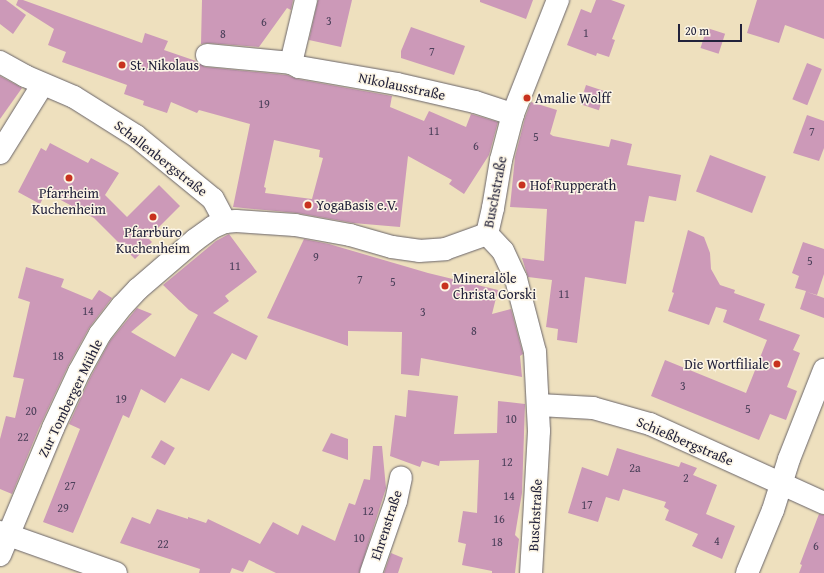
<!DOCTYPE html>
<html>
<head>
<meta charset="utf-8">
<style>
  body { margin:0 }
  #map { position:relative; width:824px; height:573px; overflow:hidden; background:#eee0be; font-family:"Gentium Book Plus",serif }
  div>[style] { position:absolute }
  .building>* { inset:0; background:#cc99b8; transform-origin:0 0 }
  .roads { filter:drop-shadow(0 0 1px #696469) drop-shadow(0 0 1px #696469) }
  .minor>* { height:22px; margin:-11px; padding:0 11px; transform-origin:11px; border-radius:11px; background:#fff }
  .dots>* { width:11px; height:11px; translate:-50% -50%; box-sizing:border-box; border:2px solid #fcf5e5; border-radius:50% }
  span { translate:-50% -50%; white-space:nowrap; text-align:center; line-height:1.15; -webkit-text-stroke:3px #fcf5e5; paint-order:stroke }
  .number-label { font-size:12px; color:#4c405a }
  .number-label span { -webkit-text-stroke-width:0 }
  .poi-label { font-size:14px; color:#22223b }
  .left { translate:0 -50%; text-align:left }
  .right { translate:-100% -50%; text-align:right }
  .street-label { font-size:14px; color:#22223b }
  .scale { position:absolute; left:678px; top:24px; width:64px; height:18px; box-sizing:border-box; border:2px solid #22223b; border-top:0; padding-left:5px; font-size:12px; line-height:14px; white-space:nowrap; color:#22223b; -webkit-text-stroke:3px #fcf5e5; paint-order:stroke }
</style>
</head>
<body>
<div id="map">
  <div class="building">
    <div style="clip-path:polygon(0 0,6px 0,26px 15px,13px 34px,0 24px)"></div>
    <div style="clip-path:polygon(evenodd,18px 0,23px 0,142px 43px,145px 33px,168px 41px,164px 50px,196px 61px,205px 67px,287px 75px,297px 79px,392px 96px,390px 107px,424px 121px,429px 111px,466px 127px,471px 114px,498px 122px,489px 155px,464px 194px,449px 184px,452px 180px,408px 156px,400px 227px,353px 223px,297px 213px,233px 207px,250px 124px,199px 110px,197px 113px,171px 102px,167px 113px,143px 105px,144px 101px,124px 94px,127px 85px,62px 62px,66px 52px,48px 45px,54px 29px,16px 5px,18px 0,274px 140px,320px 150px,319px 157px,323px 158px,312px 199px,265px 193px,266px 188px,264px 187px,274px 140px)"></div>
    <div style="clip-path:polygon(202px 0,293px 0,291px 10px,287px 8px,259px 47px,208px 43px,201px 44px)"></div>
    <div style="clip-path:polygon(318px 0,352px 0,341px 47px,309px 40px)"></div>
    <div style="clip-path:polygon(480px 0,533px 0,526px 19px,480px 2px)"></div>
    <div style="clip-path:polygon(596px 0,611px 0,625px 5px,612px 39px,615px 40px,609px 57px,597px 53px,596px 56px,567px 45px,581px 9px,591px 13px)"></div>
    <div style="clip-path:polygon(757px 0,824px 0,824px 39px,785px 25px,779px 43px,747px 33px)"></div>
    <div style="clip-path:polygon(411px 27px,465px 46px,454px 75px,401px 58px,401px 51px)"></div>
    <div style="left:707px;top:28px;width:19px;height:21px;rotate:18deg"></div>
    <div style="left:807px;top:63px;width:16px;height:39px;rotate:22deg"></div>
    <div style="clip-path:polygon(0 76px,22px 88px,0 119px)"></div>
    <div style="left:586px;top:85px;width:20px;height:20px;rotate:18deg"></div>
    <div style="clip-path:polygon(531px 102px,557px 110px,550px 134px,553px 136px,609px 147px,611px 139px,632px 144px,627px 165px,681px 175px,676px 201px,649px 196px,644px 222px,635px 221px,626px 284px,585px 277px,577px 343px,557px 340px,558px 329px,546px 327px,552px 280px,528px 277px,522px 258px,544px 261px,547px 209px,510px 207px,515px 157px,525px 118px)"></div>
    <div style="clip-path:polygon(807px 115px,824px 121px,824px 148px,819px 161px,793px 153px)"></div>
    <div style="clip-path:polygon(50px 143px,88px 163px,91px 158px,119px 173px,105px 195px,127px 217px,159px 185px,180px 206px,148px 238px,152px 242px,135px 259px,94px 218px,46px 192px,40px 204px,18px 192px,41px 148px,46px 151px)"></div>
    <div style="left:710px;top:155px;width:60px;height:39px;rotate:21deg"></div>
    <div style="clip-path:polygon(688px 230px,704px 237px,710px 253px,711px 269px,720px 285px,735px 290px,734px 293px,765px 304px,759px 320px,800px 335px,793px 350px,800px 353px,787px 387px,797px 391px,786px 420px,770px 414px,759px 440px,651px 396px,665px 360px,746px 393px,767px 340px,723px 322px,727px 310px,716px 307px,709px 325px,668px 311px,674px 293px,672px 292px)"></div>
    <div style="clip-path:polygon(229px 234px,257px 272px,225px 296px,229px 301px,213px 313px,258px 336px,246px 360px,232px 353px,209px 391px,181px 378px,165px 403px,141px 389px,129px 418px,123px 415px,73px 533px,43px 522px,80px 429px,69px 424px,90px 378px,110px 341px,137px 308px,152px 314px,131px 332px,175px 357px,198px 315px,189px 310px,163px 285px,216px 241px)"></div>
    <div style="clip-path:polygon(304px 239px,329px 244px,428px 273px,498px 290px,492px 314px,511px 309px,523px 354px,520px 356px,522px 377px,421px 358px,419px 376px,401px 374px,402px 332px,348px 331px,348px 346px,267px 318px)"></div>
    <div style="clip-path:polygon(803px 242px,824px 249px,824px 274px,817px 295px,807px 292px,824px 298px,824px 318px,800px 309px,806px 291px,795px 288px,799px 276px,792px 273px)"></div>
    <div style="clip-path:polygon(26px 267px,64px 279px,61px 287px,92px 300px,99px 290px,112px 298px,89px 328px,68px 366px,39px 428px,12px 494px,0 489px,0 439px,6px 416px,15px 418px,24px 379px,13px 377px,30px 302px,18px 298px)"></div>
    <div style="clip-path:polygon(408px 390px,458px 396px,454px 434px,497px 433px,498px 401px,525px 404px,522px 493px,515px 535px,519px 539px,515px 573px,492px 573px,492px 571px,462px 565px,466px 544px,458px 542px,463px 511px,477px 513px,479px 460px,440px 461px,439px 466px,422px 461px,420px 467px,390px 456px,395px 415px,406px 417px)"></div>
    <div style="clip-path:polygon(331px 433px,348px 439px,348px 460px,322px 451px)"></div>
    <div style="left:161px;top:440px;width:16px;height:20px;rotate:30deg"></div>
    <div style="clip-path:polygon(373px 446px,382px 446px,386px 488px,359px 573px,276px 573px,249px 560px,243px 572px,232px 568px,230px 573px,199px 573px,200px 569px,120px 543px,132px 517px,150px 524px,157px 509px,188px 519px,188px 517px,206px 523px,208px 519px,260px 544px,273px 522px,298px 535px,302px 525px,335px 541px,349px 503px,355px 505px,364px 479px,370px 480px)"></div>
    <div style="clip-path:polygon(617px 448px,679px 467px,681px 462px,697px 468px,693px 475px,717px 485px,706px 514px,735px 526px,722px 559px,692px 546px,698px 534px,665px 520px,669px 510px,664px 507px,666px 502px,623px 489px,619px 501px,606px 497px,598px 522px,568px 513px,582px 467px,608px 476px)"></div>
    <div style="clip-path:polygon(819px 514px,824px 515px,824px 573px,799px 573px,802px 565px,800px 564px)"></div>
    <div style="clip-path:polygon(391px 553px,403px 558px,398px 573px,384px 573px)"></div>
  </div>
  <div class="roads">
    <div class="minor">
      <div style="left:207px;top:55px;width:84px;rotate:5.4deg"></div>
      <div style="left:291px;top:63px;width:9px;rotate:27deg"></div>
      <div style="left:299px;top:67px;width:99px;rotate:9.8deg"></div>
      <div style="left:397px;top:84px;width:80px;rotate:13deg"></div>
      <div style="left:475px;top:102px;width:40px;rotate:18deg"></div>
      <div style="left:0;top:62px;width:29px;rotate:29deg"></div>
      <div style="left:25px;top:76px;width:53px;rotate:23.2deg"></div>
      <div style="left:74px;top:97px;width:73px;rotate:32.2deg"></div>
      <div style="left:136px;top:136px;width:99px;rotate:39.3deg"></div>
      <div style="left:213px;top:199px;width:26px;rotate:62deg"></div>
      <div style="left:291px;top:63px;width:65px;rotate:-76.6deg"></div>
      <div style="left:0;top:153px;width:81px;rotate:-58.1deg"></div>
      <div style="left:487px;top:234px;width:23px;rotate:47deg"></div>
      <div style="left:503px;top:251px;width:31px;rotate:65deg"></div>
      <div style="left:516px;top:279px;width:75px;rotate:75.4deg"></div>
      <div style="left:535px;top:352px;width:79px;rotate:87.1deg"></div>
      <div style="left:539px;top:431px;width:142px;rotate:93.2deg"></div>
      <div style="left:487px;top:234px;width:27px;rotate:-77deg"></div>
      <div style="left:493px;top:208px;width:49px;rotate:-80.5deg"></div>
      <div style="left:501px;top:160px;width:48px;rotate:-75.4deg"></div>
      <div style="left:513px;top:114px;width:123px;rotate:-68.5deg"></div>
      <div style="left:539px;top:405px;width:54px;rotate:3.2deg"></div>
      <div style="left:593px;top:408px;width:59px;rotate:15.7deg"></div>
      <div style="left:650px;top:424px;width:191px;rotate:24.4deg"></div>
      <div style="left:0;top:532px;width:123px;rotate:19.5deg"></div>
      <div style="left:0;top:555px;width:138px;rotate:-67.3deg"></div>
      <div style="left:53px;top:428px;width:62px;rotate:-65.1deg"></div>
      <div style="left:79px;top:372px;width:43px;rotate:-61.1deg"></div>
      <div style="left:100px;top:334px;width:36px;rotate:-52deg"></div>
      <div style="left:122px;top:306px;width:23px;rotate:-47deg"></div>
      <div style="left:138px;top:289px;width:75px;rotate:-40.7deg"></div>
      <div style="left:195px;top:240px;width:22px;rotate:-36deg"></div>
      <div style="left:213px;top:227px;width:13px;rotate:-23deg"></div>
      <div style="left:225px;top:222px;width:11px;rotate:-5deg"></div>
      <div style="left:236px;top:221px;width:59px;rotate:3.9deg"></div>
      <div style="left:295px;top:225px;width:56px;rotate:10.3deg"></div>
      <div style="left:350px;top:235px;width:44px;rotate:15.9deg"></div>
      <div style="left:392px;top:247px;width:27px;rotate:8deg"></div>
      <div style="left:419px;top:251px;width:26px;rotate:-4deg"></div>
      <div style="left:445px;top:249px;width:45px;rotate:-19.7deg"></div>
      <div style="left:371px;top:573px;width:76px;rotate:-70.9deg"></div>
      <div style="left:396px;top:501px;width:24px;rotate:-78deg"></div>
      <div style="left:747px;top:573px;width:68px;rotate:-67.6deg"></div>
      <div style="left:773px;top:510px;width:53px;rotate:-72.6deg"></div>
      <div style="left:789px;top:459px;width:96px;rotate:-68.5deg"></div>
    </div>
  </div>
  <div class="dots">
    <div style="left:122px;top:65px;background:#c8321e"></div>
    <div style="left:527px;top:98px;background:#c8321e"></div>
    <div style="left:69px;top:178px;background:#c8321e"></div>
    <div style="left:522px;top:185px;background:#c8321e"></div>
    <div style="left:308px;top:205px;background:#c8321e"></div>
    <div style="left:153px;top:217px;background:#c8321e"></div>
    <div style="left:445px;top:286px;background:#c8321e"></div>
    <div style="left:777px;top:364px;background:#c8321e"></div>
  </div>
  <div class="number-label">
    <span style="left:329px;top:21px">3</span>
    <span style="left:264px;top:22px">6</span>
    <span style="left:586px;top:33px">1</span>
    <span style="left:223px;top:34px">8</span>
    <span style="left:432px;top:52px">7</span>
    <span style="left:264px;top:104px">19</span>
    <span style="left:434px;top:131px">11</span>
    <span style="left:812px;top:132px">7</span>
    <span style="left:536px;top:137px">5</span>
    <span style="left:476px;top:146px">6</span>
    <span style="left:316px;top:257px">9</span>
    <span style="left:810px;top:261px">5</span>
    <span style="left:235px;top:266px">11</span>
    <span style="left:360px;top:280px">7</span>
    <span style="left:393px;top:282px">5</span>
    <span style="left:564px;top:294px">11</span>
    <span style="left:88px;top:311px">14</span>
    <span style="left:423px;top:312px">3</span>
    <span style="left:474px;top:331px">8</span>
    <span style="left:58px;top:356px">18</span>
    <span style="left:683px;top:386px">3</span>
    <span style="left:121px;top:399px">19</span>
    <span style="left:748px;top:409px">5</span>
    <span style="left:31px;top:411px">20</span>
    <span style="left:511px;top:419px">10</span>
    <span style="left:23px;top:437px">22</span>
    <span style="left:507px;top:462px">12</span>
    <span style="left:635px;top:468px">2a</span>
    <span style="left:686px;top:478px">2</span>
    <span style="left:70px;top:486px">27</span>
    <span style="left:509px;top:496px">14</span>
    <span style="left:587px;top:505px">17</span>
    <span style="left:63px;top:508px">29</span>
    <span style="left:368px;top:511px">12</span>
    <span style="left:499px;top:519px">16</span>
    <span style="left:359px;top:538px">10</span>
    <span style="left:717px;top:541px">4</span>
    <span style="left:497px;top:542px">18</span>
    <span style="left:163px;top:544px">22</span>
    <span style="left:816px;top:546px">6</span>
  </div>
  <div class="poi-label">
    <span class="left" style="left:130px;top:65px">St. Nikolaus</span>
    <span class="left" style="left:535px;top:98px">Amalie Wolff</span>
    <span class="left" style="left:530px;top:185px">Hof Rupperath</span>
    <span style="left:69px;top:201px">Pfarrheim<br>Kuchenheim</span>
    <span class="left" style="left:316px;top:205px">YogaBasis e.V.</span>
    <span style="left:153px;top:240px">Pfarrbüro<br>Kuchenheim</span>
    <span class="left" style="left:453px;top:286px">Mineralöle<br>Christa Gorski</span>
    <span class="right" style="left:769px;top:364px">Die Wortfiliale</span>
  </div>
  <div class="street-label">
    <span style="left:402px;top:86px;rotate:12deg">Nikolausstraße</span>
    <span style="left:161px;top:158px;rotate:38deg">Schallenbergstraße</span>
    <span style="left:495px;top:192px;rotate:-79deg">Buschstraße</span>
    <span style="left:70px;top:398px;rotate:-64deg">Zur Tomberger Mühle</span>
    <span style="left:685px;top:441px;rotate:23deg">Schießbergstraße</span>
    <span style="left:535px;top:515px;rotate:-87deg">Buschstraße</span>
    <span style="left:386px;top:525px;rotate:-72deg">Ehrenstraße</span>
  </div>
  <div class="scale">20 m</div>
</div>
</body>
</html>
